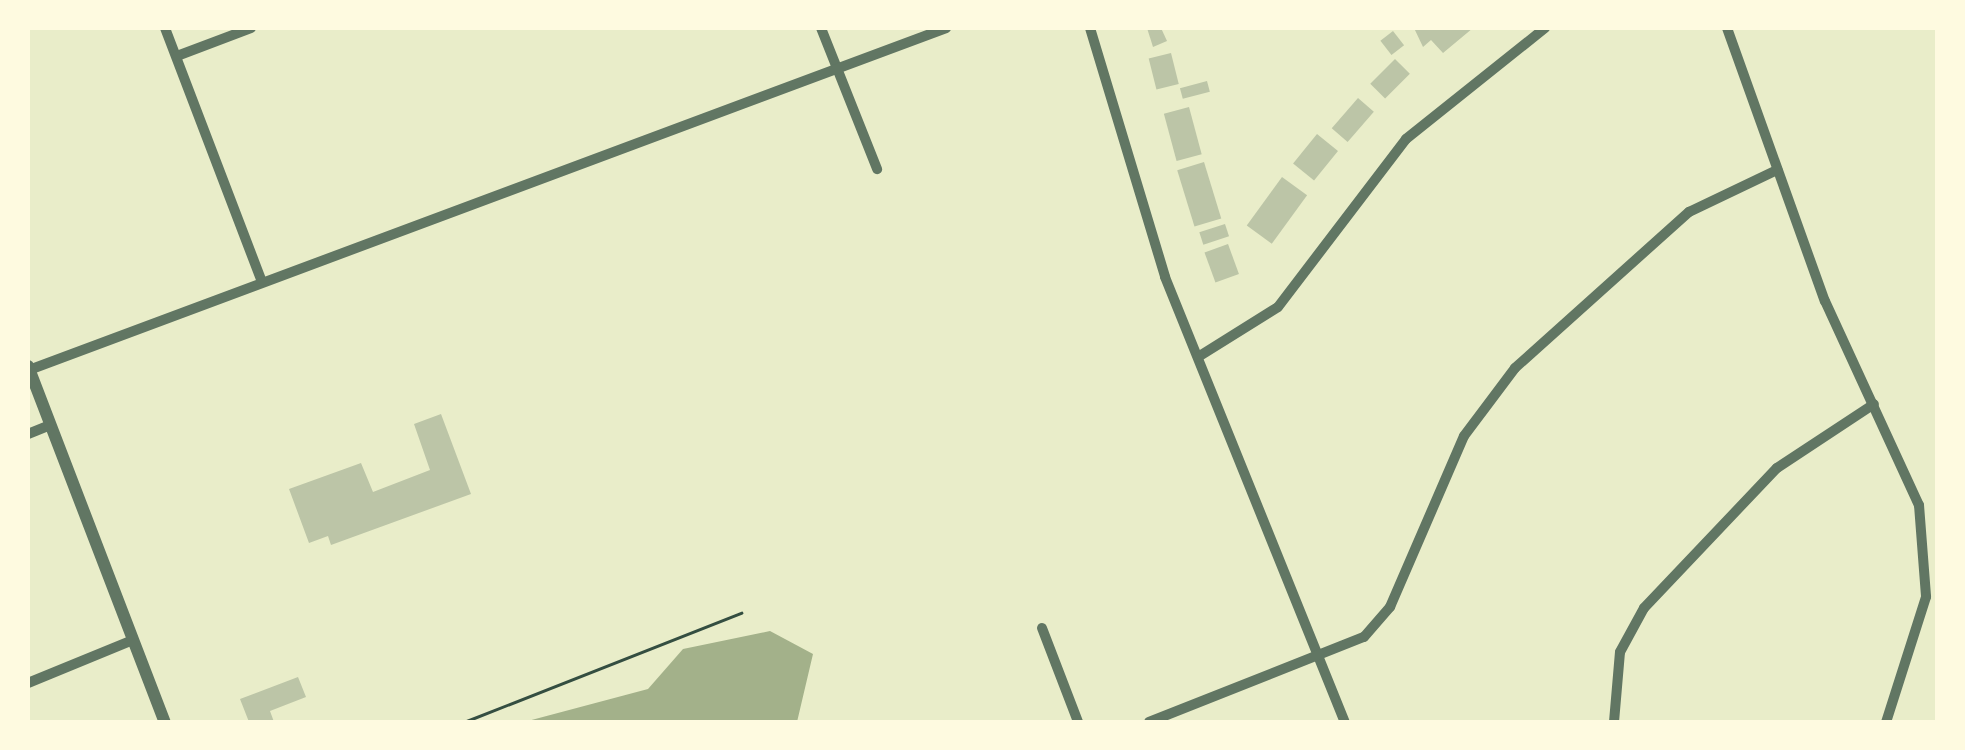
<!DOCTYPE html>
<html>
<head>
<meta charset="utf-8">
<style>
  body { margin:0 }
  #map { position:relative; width:1965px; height:750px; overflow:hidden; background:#e9edc9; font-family:Quicksand,sans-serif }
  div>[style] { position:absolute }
  .water>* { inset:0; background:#a3b18a }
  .building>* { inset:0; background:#bcc5a7; transform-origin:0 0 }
  .path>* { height:2.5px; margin:-1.25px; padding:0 1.25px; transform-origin:1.25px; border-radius:1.25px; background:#344e41 }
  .minor>* { height:10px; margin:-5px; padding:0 5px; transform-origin:5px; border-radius:5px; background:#617663 }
  .tertiary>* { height:12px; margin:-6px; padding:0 6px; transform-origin:6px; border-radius:6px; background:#617663 }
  span { translate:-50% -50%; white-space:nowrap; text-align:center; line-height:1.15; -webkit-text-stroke:8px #fefae0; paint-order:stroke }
  .frame { position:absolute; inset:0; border:30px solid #fefae0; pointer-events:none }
</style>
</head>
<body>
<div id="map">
  <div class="water">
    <div style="clip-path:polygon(770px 631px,813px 654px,797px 722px,524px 722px,648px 689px,683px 649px)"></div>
  </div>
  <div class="building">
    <div style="clip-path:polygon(1147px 28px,1161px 28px,1167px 41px,1153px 47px)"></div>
    <div style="clip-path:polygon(1414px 28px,1473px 28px,1443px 53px,1431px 40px,1423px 47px)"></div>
    <div style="left:1393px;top:31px;width:18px;height:16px;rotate:52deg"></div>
    <div style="left:1171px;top:53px;width:32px;height:23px;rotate:76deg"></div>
    <div style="left:1395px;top:59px;width:21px;height:35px;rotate:45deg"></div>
    <div style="left:1207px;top:81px;width:11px;height:28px;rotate:75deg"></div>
    <div style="left:1358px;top:98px;width:21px;height:40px;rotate:41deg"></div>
    <div style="left:1189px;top:107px;width:49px;height:26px;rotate:75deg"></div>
    <div style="left:1317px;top:134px;width:27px;height:38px;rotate:39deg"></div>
    <div style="left:1204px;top:162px;width:59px;height:28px;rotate:73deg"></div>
    <div style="left:1282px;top:177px;width:31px;height:60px;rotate:36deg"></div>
    <div style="left:1225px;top:224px;width:13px;height:27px;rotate:72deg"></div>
    <div style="left:1228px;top:244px;width:32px;height:25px;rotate:70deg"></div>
    <div style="clip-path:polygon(441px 414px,471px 494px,331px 545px,328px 536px,309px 543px,289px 489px,361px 463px,373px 492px,430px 470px,414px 424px)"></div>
    <div style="clip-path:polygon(298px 677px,306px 697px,270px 711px,274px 722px,249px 722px,240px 699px)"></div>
  </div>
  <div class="path">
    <div style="left:464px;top:722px;width:298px;rotate:-21.5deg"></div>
  </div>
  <div class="minor">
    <div style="left:165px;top:28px;width:269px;rotate:69.1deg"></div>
    <div style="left:821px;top:28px;width:152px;rotate:68.3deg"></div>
    <div style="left:1090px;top:28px;width:260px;rotate:73.2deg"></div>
    <div style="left:1165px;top:277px;width:480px;rotate:68deg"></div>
    <div style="left:1727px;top:28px;width:290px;rotate:70.3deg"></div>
    <div style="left:1825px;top:301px;width:225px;rotate:65.3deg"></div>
    <div style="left:1919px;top:505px;width:92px;rotate:85.6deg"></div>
    <div style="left:1926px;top:597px;width:131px;rotate:107.7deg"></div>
    <div style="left:177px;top:56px;width:79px;rotate:-20.7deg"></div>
    <div style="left:1198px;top:357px;width:94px;rotate:-32deg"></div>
    <div style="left:1278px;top:307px;width:211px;rotate:-52.7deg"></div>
    <div style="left:1406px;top:139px;width:178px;rotate:-38.6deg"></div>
    <div style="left:29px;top:370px;width:979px;rotate:-20.45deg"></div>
    <div style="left:28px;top:434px;width:24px;rotate:-22deg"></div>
    <div style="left:1042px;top:628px;width:101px;rotate:69deg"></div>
    <div style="left:28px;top:683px;width:113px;rotate:-22.3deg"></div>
    <div style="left:1149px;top:722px;width:231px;rotate:-21.6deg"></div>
    <div style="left:1364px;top:637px;width:40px;rotate:-49deg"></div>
    <div style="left:1390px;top:607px;width:186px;rotate:-66.6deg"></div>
    <div style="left:1464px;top:436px;width:85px;rotate:-53.1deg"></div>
    <div style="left:1515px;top:368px;width:234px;rotate:-41.9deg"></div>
    <div style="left:1689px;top:212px;width:98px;rotate:-25.5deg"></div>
    <div style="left:1614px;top:722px;width:70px;rotate:-85.1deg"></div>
    <div style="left:1620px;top:652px;width:50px;rotate:-61.4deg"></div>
    <div style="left:1644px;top:608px;width:193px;rotate:-46.5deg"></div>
    <div style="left:1777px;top:468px;width:116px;rotate:-33.4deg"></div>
  </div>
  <div class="tertiary">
    <div style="left:28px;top:366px;width:381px;rotate:69deg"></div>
  </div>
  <div class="frame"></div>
</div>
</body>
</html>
